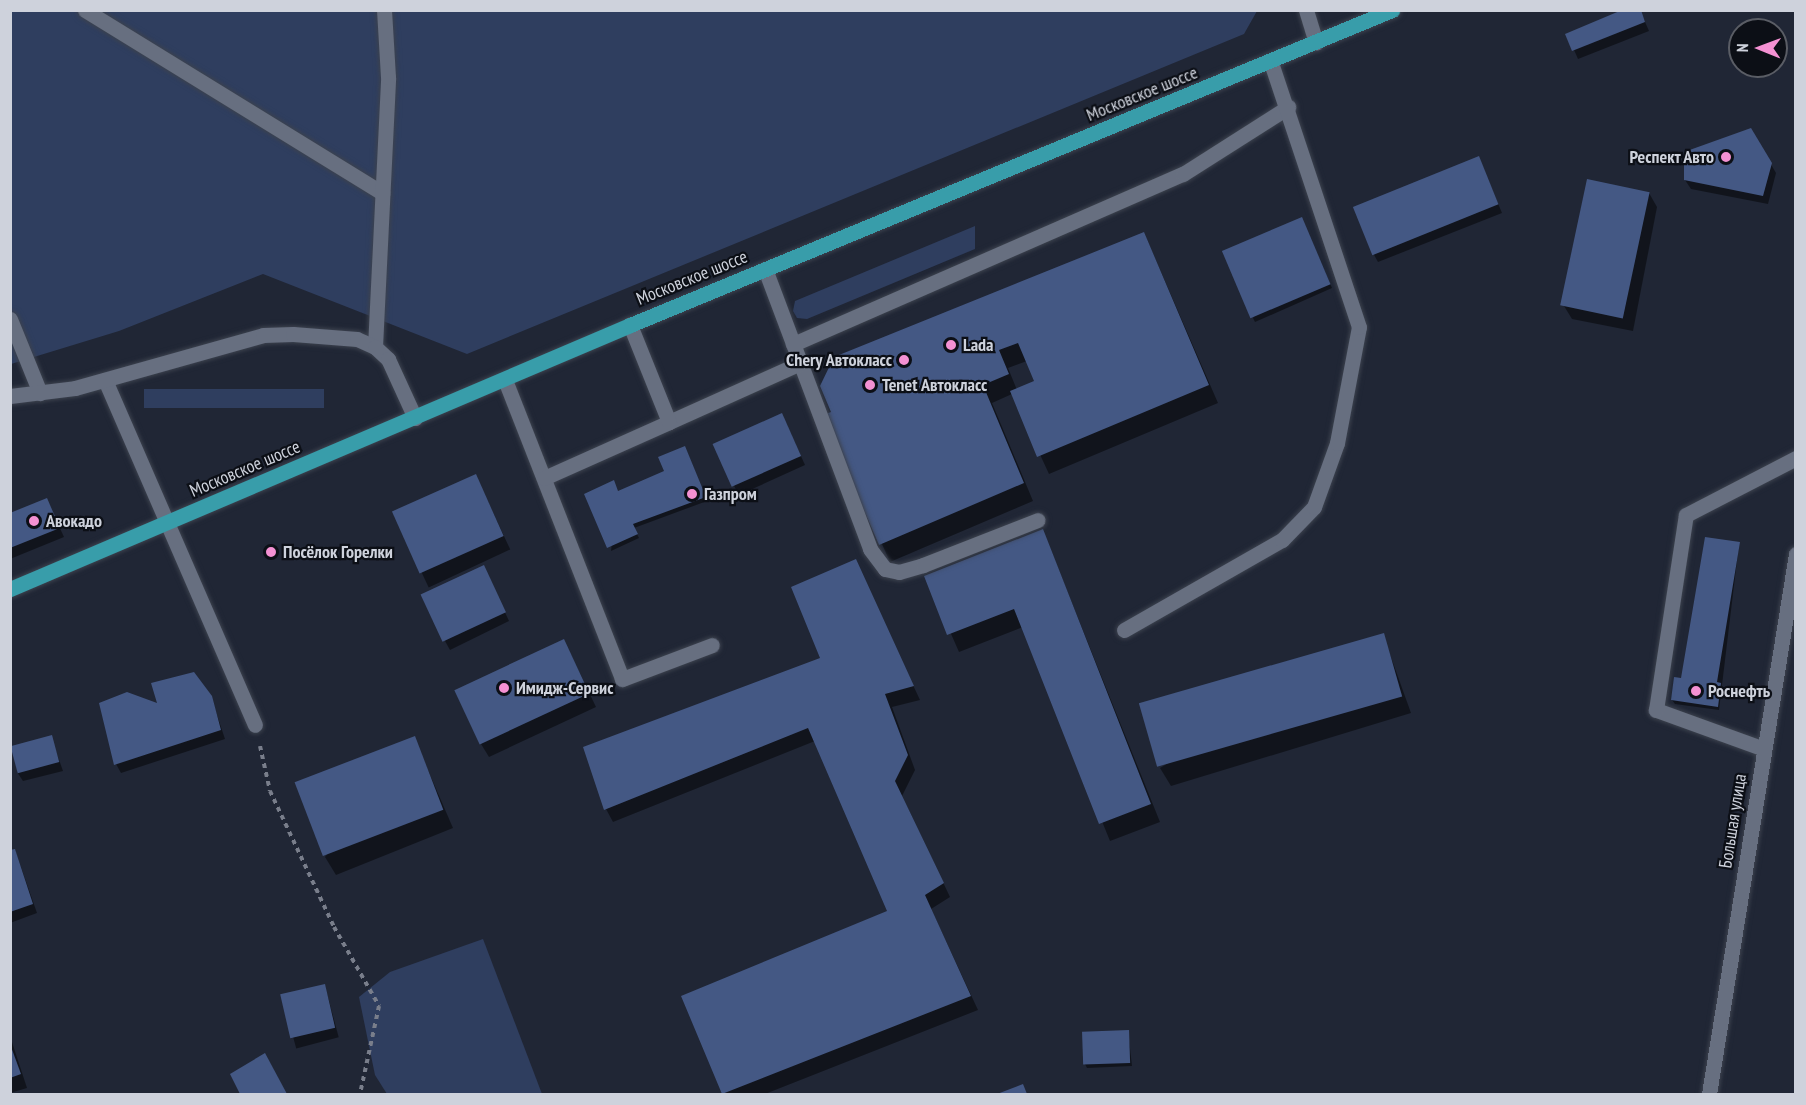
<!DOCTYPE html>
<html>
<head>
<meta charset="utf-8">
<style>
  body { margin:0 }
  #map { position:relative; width:1806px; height:1105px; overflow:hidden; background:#202635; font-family:"PT Sans Narrow",sans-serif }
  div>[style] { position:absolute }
  .green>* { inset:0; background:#2f3e5f; transform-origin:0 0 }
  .shadow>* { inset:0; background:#0007; transform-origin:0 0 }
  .building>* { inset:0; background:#445884; transform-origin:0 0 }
  .path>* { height:4px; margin-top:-2px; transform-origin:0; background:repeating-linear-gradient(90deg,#797e8b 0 4.5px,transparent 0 9px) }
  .roads { filter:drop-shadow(0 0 2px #3c424e) drop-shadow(0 0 2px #3c424e) }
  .minor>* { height:15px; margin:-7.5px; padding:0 7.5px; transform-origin:7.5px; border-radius:7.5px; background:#676f80 }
  .major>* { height:15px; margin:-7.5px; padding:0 7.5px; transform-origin:7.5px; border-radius:7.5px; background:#389daa }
  .dots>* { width:16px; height:16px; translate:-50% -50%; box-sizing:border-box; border:3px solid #0c0f16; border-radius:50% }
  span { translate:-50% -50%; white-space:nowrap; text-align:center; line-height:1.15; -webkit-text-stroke:4.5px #0c0f16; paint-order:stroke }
  .street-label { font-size:18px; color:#ced2dc }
  .poi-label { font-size:18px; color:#ced2dc; font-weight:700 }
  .right { translate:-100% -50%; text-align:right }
  .left { translate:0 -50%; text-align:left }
  .frame { position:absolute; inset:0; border:12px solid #ced2dc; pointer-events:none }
  .north { position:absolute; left:1728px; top:18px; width:60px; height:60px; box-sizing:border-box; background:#0c0f16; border:2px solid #5a5d65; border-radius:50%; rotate:271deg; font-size:16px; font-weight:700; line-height:24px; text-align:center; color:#ced2dc }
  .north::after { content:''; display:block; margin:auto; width:21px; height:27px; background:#f491d3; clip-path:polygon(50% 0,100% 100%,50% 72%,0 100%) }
</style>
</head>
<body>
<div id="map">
  <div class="green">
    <div style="clip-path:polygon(10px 11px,1257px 11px,1244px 34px,467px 354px,263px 274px,119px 331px,11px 364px)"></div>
    <div style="clip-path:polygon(975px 226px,975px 249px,807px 319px,797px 318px,793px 311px,795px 301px)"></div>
    <div style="left:324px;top:389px;width:19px;height:180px;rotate:90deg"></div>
    <div style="clip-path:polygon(483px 939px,542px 1094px,387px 1094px,375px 1075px,359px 997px,390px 972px)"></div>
  </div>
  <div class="shadow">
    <div style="clip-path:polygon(1642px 15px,1649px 31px,1578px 59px,1567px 34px)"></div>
    <div style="clip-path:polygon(1751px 130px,1776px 173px,1768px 204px,1691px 189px,1685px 180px)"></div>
    <div style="clip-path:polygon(1479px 158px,1502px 213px,1378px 262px,1373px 253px)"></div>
    <div style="clip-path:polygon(1649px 193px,1657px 207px,1633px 331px,1572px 319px,1564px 306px)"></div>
    <div style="clip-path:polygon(1304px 223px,1332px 288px,1255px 322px,1253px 318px)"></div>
    <div style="clip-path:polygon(evenodd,1144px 233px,1218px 403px,1049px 474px,1012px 394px,992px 403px,1033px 501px,890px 562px,825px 416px,1144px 233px,1027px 361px,1036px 382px,1017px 390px,1008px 368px,1027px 361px)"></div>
    <div style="clip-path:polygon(786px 423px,805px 465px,739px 495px,734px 486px)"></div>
    <div style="clip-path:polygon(687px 452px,707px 501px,634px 528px,639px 538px,611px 551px,618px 493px,666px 472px)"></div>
    <div style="left:476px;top:476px;width:81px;height:90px;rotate:65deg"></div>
    <div style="clip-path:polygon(47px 500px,64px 537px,10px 559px,10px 515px)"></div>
    <div style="clip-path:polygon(1043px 531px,1160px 822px,1110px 841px,1023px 627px,959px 652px,926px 577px)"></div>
    <div style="clip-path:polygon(1739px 544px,1719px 710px,1675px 704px,1672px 700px)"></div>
    <div style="clip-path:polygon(855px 561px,920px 700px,892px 707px,915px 770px,902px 796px,950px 897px,931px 909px,978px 1010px,765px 1094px,723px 1094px,683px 997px,889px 912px,815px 741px,613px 822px,606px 809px,822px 659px)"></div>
    <div style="clip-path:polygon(488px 576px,509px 621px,450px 650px,445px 641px)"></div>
    <div style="clip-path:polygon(1383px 635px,1411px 713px,1171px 786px,1160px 768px)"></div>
    <div style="clip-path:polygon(571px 655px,596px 707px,489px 757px,481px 744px)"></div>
    <div style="clip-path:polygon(211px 697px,225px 739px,121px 773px,116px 764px,160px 705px)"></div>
    <div style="clip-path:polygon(51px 737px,63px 771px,23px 781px,17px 772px)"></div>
    <div style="clip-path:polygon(414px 738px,453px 828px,336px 875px,325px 857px)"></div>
    <div style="clip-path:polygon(15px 850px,37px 913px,10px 923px,10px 852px)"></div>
    <div style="left:325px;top:986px;width:53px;height:44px;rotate:75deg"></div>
    <div style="clip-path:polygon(1128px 1031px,1132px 1066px,1087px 1068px,1085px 1064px)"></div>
    <div style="clip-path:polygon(10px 1036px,27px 1088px,10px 1093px)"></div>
    <div style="clip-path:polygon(270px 1063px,286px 1094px,241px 1094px,232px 1075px)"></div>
  </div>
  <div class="building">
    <div style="clip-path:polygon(1622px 10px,1641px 10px,1645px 22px,1572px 51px,1565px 34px)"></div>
    <div style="clip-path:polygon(1751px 128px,1772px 163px,1763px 196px,1684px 180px,1684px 152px)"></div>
    <div style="left:1479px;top:156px;width:52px;height:136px;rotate:68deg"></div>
    <div style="left:1587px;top:179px;width:64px;height:129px;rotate:12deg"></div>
    <div style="left:1302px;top:217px;width:73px;height:87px;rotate:67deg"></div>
    <div style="clip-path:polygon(1144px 232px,1209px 385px,1037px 457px,1010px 391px,1034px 381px,1018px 343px,999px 350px,1009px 374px,983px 385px,1024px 483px,879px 545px,823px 415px,831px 412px,820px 386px,834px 357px)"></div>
    <div style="left:782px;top:413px;width:47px;height:76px;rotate:66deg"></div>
    <div style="clip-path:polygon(685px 446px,706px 497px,633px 524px,638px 534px,607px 548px,584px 494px,614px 480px,618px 491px,664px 471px,658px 457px)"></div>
    <div style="left:476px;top:474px;width:68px;height:92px;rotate:66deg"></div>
    <div style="clip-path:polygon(47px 498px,60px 528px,10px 548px,10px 513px)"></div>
    <div style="clip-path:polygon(1043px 529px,1151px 804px,1099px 824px,1014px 609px,947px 635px,924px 576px)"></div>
    <div style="clip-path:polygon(1705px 537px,1740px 542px,1717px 682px,1721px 683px,1718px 707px,1671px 700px,1674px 677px,1681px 678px)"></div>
    <div style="clip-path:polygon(856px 559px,914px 686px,885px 694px,908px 755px,895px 781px,944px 883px,925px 895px,971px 996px,722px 1094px,681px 996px,887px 911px,808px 728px,604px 810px,583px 747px,820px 658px,791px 587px)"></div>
    <div style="left:484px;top:565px;width:52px;height:70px;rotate:65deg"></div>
    <div style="left:1384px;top:633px;width:66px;height:255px;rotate:74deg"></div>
    <div style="left:564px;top:639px;width:60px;height:121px;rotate:65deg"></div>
    <div style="clip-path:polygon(194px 672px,212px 696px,221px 730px,114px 765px,99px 703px,127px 692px,157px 703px,151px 683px)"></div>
    <div style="left:52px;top:735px;width:28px;height:43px;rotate:75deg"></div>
    <div style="left:415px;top:736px;width:79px;height:129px;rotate:69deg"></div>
    <div style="clip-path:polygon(15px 849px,33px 904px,10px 912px,10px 850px)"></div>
    <div style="left:325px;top:984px;width:45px;height:46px;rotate:77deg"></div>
    <div style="left:1129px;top:1030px;width:33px;height:47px;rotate:88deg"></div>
    <div style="clip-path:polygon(10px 1044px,21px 1074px,10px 1078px)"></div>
    <div style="clip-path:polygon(265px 1053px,287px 1094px,240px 1094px,230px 1074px)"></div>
    <div style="clip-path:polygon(1023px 1084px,1027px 1094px,997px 1094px)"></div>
  </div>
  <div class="path">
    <div style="left:260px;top:746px;width:46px;rotate:77.5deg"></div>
    <div style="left:270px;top:791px;width:150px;rotate:64.8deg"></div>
    <div style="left:334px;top:927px;width:91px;rotate:60.3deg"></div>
    <div style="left:379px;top:1006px;width:90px;rotate:102.2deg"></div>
  </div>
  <div class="roads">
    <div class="minor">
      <div style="left:85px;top:10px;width:349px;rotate:31.6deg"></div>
      <div style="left:1306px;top:10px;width:34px;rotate:73deg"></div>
      <div style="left:765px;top:269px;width:299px;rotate:69.4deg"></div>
      <div style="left:870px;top:549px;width:25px;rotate:53deg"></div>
      <div style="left:885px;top:569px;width:14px;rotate:12deg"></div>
      <div style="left:899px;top:572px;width:25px;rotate:-16deg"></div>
      <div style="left:923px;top:565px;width:123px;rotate:-21.4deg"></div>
      <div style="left:10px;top:319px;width:80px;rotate:67.9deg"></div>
      <div style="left:793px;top:344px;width:425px;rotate:-23.6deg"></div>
      <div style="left:1183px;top:174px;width:125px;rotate:-32.5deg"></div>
      <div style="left:375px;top:347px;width:270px;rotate:-87.2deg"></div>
      <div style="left:388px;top:77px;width:67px;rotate:-93.4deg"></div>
      <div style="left:105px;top:380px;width:376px;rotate:66.5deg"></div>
      <div style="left:505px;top:380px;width:321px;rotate:68.6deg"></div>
      <div style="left:622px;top:679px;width:96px;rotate:-20.7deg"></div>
      <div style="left:10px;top:396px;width:65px;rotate:-7deg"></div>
      <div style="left:75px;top:388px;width:195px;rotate:-15.7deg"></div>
      <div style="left:263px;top:335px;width:30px;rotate:-2deg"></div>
      <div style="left:293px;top:334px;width:64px;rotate:4.5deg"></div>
      <div style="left:357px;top:339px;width:20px;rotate:24deg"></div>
      <div style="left:375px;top:347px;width:18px;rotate:43deg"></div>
      <div style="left:388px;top:359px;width:65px;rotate:65.4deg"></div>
      <div style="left:669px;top:422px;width:144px;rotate:-24.2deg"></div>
      <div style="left:544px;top:478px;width:137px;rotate:-24.1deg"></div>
      <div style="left:669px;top:422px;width:105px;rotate:-111.9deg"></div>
      <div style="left:1124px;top:630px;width:182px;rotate:-29.7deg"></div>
      <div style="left:1282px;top:540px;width:46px;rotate:-45.9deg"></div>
      <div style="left:1314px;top:507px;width:68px;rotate:-70.2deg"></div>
      <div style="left:1337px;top:443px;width:118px;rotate:-79.3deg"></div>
      <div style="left:1359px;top:327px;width:279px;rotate:-108.4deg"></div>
      <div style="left:1764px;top:749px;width:115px;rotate:-160.1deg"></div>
      <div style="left:1656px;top:710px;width:197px;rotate:-81.3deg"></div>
      <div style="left:1686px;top:515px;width:124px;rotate:-27.4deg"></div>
      <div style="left:1709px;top:1094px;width:547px;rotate:-80.85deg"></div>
    </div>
    <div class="major">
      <div style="left:10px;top:589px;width:674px;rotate:-23.06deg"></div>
      <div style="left:630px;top:325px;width:825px;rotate:-22.46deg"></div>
    </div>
  </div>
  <div class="dots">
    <div style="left:1726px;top:157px;background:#f491d3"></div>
    <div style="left:951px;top:345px;background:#f491d3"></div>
    <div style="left:904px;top:360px;background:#f491d3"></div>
    <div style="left:870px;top:385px;background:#f491d3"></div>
    <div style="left:692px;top:494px;background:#f491d3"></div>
    <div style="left:34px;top:521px;background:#f491d3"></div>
    <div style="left:271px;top:552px;background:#f491d3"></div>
    <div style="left:504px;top:688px;background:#f491d3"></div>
    <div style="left:1696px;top:691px;background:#f491d3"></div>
  </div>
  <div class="street-label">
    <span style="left:1142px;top:94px;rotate:-22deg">Московское шоссе</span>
    <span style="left:692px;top:278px;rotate:-22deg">Московское шоссе</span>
    <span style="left:245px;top:469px;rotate:-23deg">Московское шоссе</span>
    <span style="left:1733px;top:821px;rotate:-81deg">Большая улица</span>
  </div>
  <div class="poi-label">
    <span class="right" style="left:1714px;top:157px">Респект Авто</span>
    <span class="left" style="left:963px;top:345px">Lada</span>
    <span class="right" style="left:892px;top:360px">Chery Автокласс</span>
    <span class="left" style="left:882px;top:385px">Tenet Автокласс</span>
    <span class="left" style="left:704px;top:494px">Газпром</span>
    <span class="left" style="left:46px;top:521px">Авокадо</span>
    <span class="left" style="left:283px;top:552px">Посёлок Горелки</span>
    <span class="left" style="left:516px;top:688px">Имидж-Сервис</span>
    <span class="left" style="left:1708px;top:691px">Роснефть</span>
  </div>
  <div class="frame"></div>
  <div class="north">N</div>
</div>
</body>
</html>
